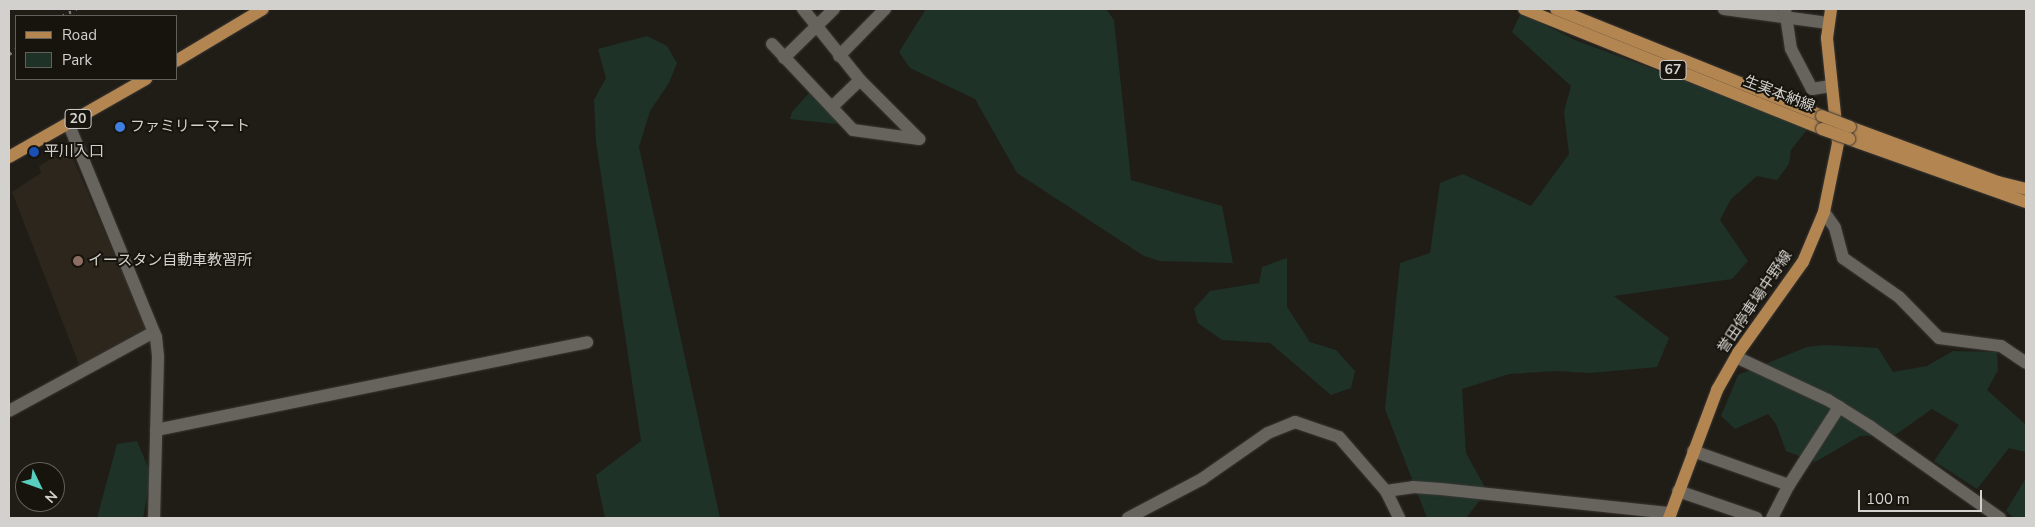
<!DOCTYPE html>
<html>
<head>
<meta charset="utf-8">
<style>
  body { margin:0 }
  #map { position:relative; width:2035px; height:527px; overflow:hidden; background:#201d17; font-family:"Nunito Sans","Noto Sans JP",sans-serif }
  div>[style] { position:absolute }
  .built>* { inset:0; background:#2c261c }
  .green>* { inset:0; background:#1e3228 }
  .roads { filter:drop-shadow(0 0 1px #3a3734) drop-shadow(0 0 1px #3a3734) }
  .minor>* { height:12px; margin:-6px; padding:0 6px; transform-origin:6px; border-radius:6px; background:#67635d }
  .major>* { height:12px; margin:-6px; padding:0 6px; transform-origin:6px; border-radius:6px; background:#b38651 }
  .rail>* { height:2.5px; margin-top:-1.25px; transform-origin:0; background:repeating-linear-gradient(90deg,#7f7d78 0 2.5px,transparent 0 7.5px) }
  .bridges { filter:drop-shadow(0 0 1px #3a3734) drop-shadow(0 0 1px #3a3734) }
  .major-bridge>* { height:12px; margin:-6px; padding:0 6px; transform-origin:6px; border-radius:6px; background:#b38651 }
  .dots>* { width:14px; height:14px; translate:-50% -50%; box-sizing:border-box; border:2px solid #17140e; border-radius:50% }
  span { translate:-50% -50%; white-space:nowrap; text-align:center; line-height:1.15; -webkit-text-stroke:4px #17140e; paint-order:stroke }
  .shield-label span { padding:1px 4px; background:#17140e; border:1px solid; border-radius:4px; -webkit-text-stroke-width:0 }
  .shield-label { font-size:14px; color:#d3d1cd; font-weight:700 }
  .street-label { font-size:15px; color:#d3d1cd }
  .poi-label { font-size:15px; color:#d3d1cd }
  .left { translate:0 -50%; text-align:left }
  .frame { position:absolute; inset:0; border:10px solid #d3d1cd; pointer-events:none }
  .legend { position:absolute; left:15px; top:15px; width:162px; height:65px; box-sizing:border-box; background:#17140e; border:1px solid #62605a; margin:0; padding:6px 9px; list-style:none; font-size:15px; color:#d3d1cd }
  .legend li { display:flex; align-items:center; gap:10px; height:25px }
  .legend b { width:25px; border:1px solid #62605a }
  .north { position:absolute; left:15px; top:462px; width:50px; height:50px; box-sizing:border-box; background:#17140e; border:1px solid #62605a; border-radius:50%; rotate:132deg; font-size:14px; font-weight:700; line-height:20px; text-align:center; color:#d3d1cd }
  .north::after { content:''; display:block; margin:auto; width:18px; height:22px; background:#58cebf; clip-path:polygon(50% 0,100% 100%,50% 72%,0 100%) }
  .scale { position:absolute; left:1858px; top:490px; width:124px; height:22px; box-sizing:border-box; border:2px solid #d3d1cd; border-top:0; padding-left:6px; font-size:15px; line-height:18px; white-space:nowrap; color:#d3d1cd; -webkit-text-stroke:4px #17140e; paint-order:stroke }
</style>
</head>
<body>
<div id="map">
  <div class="built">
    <div style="clip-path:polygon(69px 149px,147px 330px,80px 367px,12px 192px,41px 173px,39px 166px)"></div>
  </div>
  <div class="green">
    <div style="clip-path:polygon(926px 9px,1106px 9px,1114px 20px,1131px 180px,1222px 206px,1233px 263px,1160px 261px,1144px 256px,1017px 173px,975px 99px,910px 68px,899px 52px)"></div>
    <div style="clip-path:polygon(1521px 13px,1575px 40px,1737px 100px,1813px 122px,1791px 150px,1789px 164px,1777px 180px,1757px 176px,1731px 199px,1720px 220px,1748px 261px,1732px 279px,1614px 296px,1669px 338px,1657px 367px,1590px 373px,1556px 371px,1509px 374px,1462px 389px,1466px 453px,1487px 491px,1466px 518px,1427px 518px,1385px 409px,1400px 263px,1430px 253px,1440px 183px,1463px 174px,1531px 206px,1569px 154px,1564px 112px,1571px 86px,1512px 32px)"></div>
    <div style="clip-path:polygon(647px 36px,667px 46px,677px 63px,669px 83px,650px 111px,639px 147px,720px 518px,605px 518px,596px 475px,641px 441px,596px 142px,594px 100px,606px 78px,598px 49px)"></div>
    <div style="clip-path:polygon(811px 91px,839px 119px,836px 124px,790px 119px,792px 112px)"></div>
    <div style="clip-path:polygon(1287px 258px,1287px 307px,1310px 342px,1336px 350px,1355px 371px,1351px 388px,1331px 395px,1270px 343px,1222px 340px,1198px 323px,1194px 309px,1210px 291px,1259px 283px,1262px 267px)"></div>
    <div style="clip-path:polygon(1824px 345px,1878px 348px,1893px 372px,1927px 366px,1953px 351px,1997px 352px,1998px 370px,1987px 390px,2026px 425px,2026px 452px,2009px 448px,1977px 489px,1934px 461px,1959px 425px,1932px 409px,1895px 435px,1860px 436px,1815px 462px,1786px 451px,1776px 424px,1768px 414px,1735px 429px,1721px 416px,1738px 375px,1807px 347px)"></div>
    <div style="clip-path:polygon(137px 441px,151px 474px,143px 518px,97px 518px,117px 444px)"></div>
    <div style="clip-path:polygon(2026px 478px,2026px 518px,2014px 518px,2006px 511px)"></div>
  </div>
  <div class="roads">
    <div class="minor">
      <div style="left:803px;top:9px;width:91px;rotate:51.2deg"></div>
      <div style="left:860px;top:80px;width:83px;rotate:45deg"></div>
      <div style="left:1724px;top:9px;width:105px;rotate:7.7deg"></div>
      <div style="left:1785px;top:9px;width:40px;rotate:81.5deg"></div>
      <div style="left:1791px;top:49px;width:45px;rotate:62.3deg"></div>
      <div style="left:1812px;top:89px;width:19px;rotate:-9deg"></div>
      <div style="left:772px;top:44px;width:118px;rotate:46.7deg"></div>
      <div style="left:853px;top:130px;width:67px;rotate:7.8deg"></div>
      <div style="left:839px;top:56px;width:66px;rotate:-45.6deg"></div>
      <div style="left:784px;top:58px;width:70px;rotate:-44.4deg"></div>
      <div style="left:832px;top:107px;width:39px;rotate:-44deg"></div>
      <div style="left:69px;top:125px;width:229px;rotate:67.7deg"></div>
      <div style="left:156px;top:337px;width:20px;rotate:84deg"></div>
      <div style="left:158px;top:357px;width:161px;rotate:91.4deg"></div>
      <div style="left:1824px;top:212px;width:19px;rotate:55deg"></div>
      <div style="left:1835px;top:228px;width:31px;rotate:75deg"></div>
      <div style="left:1843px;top:258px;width:68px;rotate:34.9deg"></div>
      <div style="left:1899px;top:297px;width:57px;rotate:45.7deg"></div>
      <div style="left:1939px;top:338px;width:63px;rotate:7.4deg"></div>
      <div style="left:2001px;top:346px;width:30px;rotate:34deg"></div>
      <div style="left:1736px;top:357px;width:102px;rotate:25.1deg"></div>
      <div style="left:1828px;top:400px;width:51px;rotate:32.1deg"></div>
      <div style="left:1871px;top:427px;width:158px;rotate:35.2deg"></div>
      <div style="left:9px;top:411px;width:165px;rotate:-28.6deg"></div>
      <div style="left:156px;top:430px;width:440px;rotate:-11.5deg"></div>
      <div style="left:1693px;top:451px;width:102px;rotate:19.5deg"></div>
      <div style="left:1386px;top:491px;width:27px;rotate:-8deg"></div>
      <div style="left:1413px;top:487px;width:28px;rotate:4deg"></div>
      <div style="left:1441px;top:489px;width:231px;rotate:6deg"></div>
      <div style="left:1678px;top:491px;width:83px;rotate:18.9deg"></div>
      <div style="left:1128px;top:518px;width:84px;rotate:-27.8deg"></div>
      <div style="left:1202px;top:479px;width:80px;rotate:-34.9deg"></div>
      <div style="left:1268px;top:433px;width:29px;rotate:-22deg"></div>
      <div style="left:1295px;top:422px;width:46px;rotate:18.8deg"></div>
      <div style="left:1339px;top:437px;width:72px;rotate:49deg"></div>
      <div style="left:1386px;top:491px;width:30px;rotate:64deg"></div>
      <div style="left:1772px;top:518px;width:37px;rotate:-63deg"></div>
      <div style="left:1789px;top:485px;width:93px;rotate:-57.3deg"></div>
    </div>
    <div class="major">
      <div style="left:1524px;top:9px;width:321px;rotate:21.9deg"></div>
      <div style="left:1556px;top:9px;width:287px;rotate:21.9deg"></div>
      <div style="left:176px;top:61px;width:101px;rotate:-30.9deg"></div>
      <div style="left:1850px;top:127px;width:158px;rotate:20.4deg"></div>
      <div style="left:1998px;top:182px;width:29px;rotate:14deg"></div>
      <div style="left:1849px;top:139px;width:188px;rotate:19.6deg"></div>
      <div style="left:9px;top:157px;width:158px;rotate:-29.7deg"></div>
      <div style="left:1669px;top:518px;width:137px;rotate:-69.4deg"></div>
      <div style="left:1717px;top:390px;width:43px;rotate:-60.4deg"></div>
      <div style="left:1738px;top:353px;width:112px;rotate:-54.5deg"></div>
      <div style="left:1803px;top:262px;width:54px;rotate:-67.2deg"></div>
      <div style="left:1824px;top:212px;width:70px;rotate:-78.5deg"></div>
      <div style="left:1838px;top:143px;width:106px;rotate:-96deg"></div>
      <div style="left:1827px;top:38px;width:29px;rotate:-82deg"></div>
    </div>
  </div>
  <div class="rail">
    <div style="left:62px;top:16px;width:16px;rotate:-27deg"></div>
    <div style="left:9px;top:54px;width:9px;rotate:-36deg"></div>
  </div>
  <div class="bridges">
    <div class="major-bridge">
      <div style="left:1822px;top:116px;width:30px;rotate:21deg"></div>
      <div style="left:1822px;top:129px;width:29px;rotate:20deg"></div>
    </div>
  </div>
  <div class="dots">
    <div style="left:120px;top:127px;background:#3f7fe0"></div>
    <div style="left:34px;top:152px;background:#1a4fb4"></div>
    <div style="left:78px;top:261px;background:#8d6e63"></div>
  </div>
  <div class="shield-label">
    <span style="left:1673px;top:70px">67</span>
    <span style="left:78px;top:119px">20</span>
  </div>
  <div class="street-label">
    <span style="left:1779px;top:94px;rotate:21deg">生実本納線</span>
    <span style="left:1755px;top:302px;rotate:-56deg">誉田停車場中野線</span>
  </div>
  <div class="poi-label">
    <span class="left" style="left:130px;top:127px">ファミリーマート</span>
    <span class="left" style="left:44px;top:152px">平川入口</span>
    <span class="left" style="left:88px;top:261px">イースタン自動車教習所</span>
  </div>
  <div class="frame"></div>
  <ul class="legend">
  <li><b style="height:6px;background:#b38651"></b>Road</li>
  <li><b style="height:14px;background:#1e3228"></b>Park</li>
  </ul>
  <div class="north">N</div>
  <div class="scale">100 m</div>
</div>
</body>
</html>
